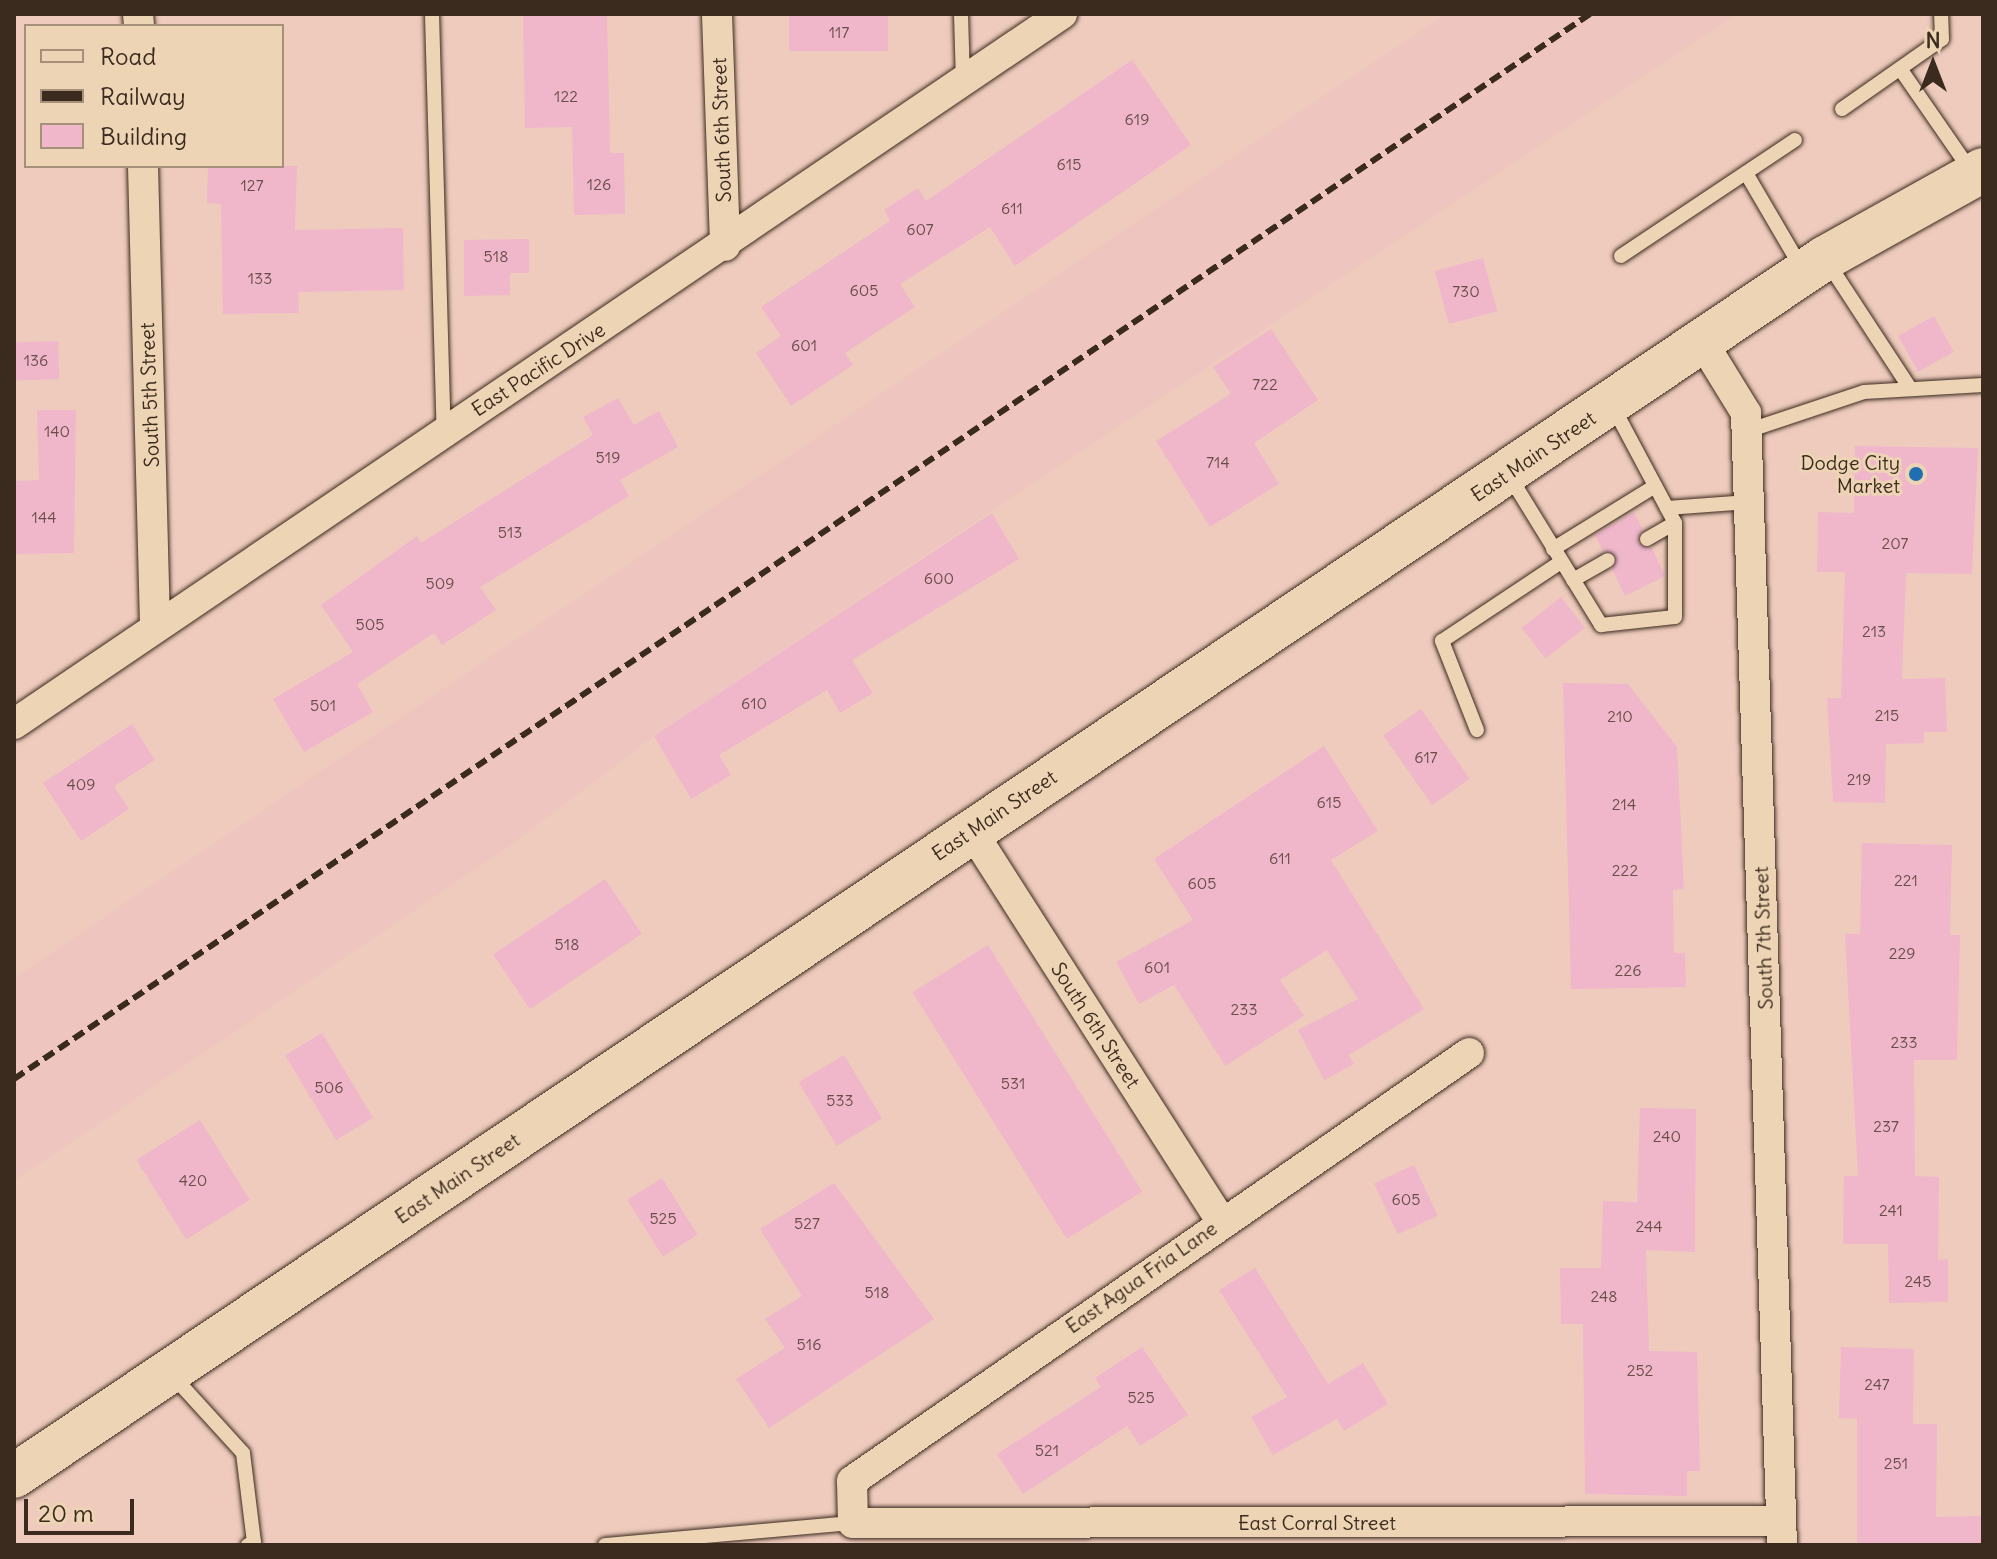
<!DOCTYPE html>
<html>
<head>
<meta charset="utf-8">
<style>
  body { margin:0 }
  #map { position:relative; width:1997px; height:1559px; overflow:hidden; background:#eecbbc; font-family:Delius,sans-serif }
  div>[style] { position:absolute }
  .built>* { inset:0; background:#efc5c0 }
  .building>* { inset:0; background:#f0b7cb; transform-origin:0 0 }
  .roads { filter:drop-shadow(0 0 2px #3b2a1e) drop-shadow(0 0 2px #3b2a1e) }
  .service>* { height:14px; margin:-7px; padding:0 7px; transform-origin:7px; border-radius:7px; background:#edd4b5 }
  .minor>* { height:30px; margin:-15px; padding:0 15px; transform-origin:15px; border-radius:15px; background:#edd4b5 }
  .primary>* { height:44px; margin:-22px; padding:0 22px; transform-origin:22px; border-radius:22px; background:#edd4b5 }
  .rail>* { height:6px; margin-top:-3px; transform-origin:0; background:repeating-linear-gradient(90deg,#3b2a1e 0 12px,transparent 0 18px) }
  .dots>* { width:22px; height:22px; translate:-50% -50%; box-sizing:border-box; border:4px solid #edd4b5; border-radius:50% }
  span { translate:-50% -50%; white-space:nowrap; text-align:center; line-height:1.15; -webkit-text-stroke:6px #edd4b5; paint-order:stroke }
  .number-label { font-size:16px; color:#684d49 }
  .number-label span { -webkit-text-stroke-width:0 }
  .street-label { font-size:20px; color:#3b2a1e }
  .poi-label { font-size:20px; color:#3b2a1e }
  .right { translate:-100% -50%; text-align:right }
  .frame { position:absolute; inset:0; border:16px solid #3b2a1e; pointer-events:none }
  .legend { position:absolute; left:24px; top:24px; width:260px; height:144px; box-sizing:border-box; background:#edd4b5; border:2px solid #a69079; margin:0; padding:10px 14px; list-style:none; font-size:24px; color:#3b2a1e }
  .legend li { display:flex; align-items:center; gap:16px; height:40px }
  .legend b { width:40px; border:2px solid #a69079 }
  .north { position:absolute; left:1893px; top:24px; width:80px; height:80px; -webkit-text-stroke:6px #edd4b5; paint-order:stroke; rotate:0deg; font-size:22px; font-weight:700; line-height:32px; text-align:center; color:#3b2a1e }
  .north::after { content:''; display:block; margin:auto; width:28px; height:36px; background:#3b2a1e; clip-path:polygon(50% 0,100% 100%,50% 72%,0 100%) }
  .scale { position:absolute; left:24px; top:1499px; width:110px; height:36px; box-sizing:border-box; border:4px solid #3b2a1e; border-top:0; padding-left:10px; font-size:24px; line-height:28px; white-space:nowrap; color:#3b2a1e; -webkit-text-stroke:6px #edd4b5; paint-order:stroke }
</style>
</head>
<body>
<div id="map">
  <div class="built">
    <div style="clip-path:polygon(1445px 14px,1737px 14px,654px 736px,511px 845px,14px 1181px,14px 978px)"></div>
  </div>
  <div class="building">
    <div style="clip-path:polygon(523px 14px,607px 14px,610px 153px,624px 153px,625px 214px,574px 215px,572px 127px,525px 128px)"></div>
    <div style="left:789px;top:14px;width:99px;height:37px"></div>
    <div style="clip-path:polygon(1132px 60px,1191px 145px,1015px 266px,990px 227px,900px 284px,915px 307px,845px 353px,853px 365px,791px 406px,756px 353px,781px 336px,761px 307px,890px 221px,884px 210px,918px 188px,926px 201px)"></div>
    <div style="clip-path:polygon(208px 166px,297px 166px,295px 230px,403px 228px,404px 290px,298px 292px,299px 313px,223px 314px,221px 204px,207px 203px)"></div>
    <div style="clip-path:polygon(529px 239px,529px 273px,510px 273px,510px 295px,464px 296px,464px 240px)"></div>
    <div style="left:1483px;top:258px;width:55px;height:50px;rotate:75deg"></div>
    <div style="left:1934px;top:316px;width:41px;height:41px;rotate:61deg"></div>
    <div style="clip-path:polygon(1271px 329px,1318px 400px,1254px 443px,1279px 484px,1210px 527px,1156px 441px,1231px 394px,1213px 367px)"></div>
    <div style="left:58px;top:341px;width:38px;height:44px;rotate:88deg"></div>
    <div style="clip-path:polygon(618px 398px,634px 425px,659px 411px,678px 447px,620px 480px,629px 496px,480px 587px,496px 610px,442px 645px,434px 633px,357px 684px,373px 712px,304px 752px,273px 699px,353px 652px,321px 605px,417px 536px,421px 543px,593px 435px,583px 417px)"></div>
    <div style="clip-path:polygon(37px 410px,76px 410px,74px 553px,14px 554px,14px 481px,39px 480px)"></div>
    <div style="clip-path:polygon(1855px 446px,1978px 448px,1972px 574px,1906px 573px,1902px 679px,1945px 678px,1947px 732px,1924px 732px,1924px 743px,1886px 744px,1885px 803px,1833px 802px,1827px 698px,1841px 698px,1845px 572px,1817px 572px,1818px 512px,1854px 513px)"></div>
    <div style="clip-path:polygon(1634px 512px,1643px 530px,1638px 543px,1652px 548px,1665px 576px,1625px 596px,1612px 569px,1617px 556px,1603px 551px,1595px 535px)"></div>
    <div style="clip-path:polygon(992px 513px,1019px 559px,852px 660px,873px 693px,840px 713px,827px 690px,719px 755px,731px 775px,691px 799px,654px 736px)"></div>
    <div style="left:1561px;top:597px;width:39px;height:50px;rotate:52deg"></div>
    <div style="clip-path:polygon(1563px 683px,1628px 684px,1677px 747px,1684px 889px,1673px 890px,1674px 953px,1685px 953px,1686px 987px,1571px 989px)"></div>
    <div style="left:1421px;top:709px;width:85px;height:46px;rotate:55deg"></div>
    <div style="clip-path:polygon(132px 724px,155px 760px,114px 786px,129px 809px,81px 841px,43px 783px)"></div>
    <div style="clip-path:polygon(1324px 746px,1378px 831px,1331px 860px,1424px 1009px,1349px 1055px,1354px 1064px,1324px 1080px,1298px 1030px,1358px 999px,1327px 950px,1280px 980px,1304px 1016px,1225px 1066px,1174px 985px,1139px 1004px,1116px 962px,1193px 920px,1154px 859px)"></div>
    <div style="clip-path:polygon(1862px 843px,1952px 845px,1950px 935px,1960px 935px,1957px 1060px,1914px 1060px,1915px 1176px,1939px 1177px,1938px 1260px,1948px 1259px,1948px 1302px,1889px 1303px,1888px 1244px,1843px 1244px,1844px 1176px,1858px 1176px,1845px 934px,1860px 934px)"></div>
    <div style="left:605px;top:879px;width:66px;height:135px;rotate:56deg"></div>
    <div style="left:988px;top:945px;width:291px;height:89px;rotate:58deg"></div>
    <div style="left:322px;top:1033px;width:99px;height:43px;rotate:59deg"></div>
    <div style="left:844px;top:1055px;width:74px;height:53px;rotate:59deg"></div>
    <div style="clip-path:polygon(1640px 1108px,1696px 1109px,1695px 1252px,1646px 1250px,1649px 1351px,1697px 1352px,1700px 1471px,1687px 1471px,1687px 1496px,1585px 1494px,1583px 1324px,1561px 1324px,1560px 1268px,1601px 1268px,1603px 1201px,1637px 1202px)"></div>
    <div style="left:200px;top:1120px;width:94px;height:75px;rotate:58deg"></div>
    <div style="left:1414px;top:1165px;width:56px;height:44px;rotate:65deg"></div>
    <div style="left:662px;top:1178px;width:67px;height:41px;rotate:58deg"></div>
    <div style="clip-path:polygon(834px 1183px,934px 1319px,769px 1428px,736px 1379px,785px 1348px,765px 1319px,802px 1296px,760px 1229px)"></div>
    <div style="clip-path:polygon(1255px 1268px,1328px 1384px,1363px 1363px,1388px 1404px,1344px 1431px,1337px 1419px,1273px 1455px,1251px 1417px,1287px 1397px,1219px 1290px)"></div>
    <div style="clip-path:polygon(1142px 1347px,1188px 1415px,1140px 1446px,1127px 1426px,1023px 1494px,997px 1454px,1101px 1387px,1095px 1378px)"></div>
    <div style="clip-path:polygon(1841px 1347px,1914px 1349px,1913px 1424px,1937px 1424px,1936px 1517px,1983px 1516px,1983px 1545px,1857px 1545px,1857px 1419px,1839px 1418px)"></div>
  </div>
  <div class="roads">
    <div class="service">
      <div style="left:432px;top:14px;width:417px;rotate:88.4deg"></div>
      <div style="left:961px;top:14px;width:68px;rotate:88.3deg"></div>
      <div style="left:1901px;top:70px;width:123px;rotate:55.3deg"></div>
      <div style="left:1842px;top:109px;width:122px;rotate:-35deg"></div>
      <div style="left:1942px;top:39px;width:25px;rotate:-92deg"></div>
      <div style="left:1746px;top:173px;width:111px;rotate:59.7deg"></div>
      <div style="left:1621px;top:256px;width:209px;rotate:-33.7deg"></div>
      <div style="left:1828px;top:263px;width:148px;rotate:56.8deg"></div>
      <div style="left:1747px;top:431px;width:123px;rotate:-18.4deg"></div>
      <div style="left:1864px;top:392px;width:119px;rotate:-3.4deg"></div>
      <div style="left:1510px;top:477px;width:174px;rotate:58.4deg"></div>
      <div style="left:1601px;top:625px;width:74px;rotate:-6.2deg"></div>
      <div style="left:1675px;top:617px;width:94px;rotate:-90deg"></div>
      <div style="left:1675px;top:523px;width:132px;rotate:-118.1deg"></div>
      <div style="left:1667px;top:508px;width:82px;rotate:-4.2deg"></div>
      <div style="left:1647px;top:539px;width:32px;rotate:-30deg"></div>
      <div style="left:1553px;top:549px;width:120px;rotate:-31.7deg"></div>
      <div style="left:1573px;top:580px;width:40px;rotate:-29.7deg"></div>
      <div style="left:1477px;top:730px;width:96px;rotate:-111.5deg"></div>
      <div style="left:1442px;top:641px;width:143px;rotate:-33.6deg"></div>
      <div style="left:172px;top:1375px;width:105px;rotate:47.7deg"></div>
      <div style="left:243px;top:1453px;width:90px;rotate:83deg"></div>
      <div style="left:254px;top:1542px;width:7px;rotate:153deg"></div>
      <div style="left:605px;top:1545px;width:249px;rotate:-5.1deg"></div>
    </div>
    <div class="minor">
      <div style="left:138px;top:14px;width:12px;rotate:85deg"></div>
      <div style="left:717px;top:14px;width:232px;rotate:88deg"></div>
      <div style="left:143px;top:166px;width:458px;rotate:88.5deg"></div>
      <div style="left:1703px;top:343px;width:82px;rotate:58.4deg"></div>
      <div style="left:1746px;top:413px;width:1133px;rotate:88.18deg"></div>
      <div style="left:14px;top:724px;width:1266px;rotate:-34.12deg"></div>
      <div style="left:971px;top:830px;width:464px;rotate:57.4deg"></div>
      <div style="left:1469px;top:1053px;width:751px;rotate:145.25deg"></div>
      <div style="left:852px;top:1481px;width:42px;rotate:88.6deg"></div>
      <div style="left:853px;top:1523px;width:928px;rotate:-0.12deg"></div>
    </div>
    <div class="primary">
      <div style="left:14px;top:1476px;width:2182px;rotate:-33.92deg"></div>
      <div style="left:1825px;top:258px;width:181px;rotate:-29.1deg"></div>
    </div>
  </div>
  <div class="rail">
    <div style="left:14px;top:1079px;width:1902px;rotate:-34.05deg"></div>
  </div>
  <div class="dots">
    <div style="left:1916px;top:474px;background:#1f6fb2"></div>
  </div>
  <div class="number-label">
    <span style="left:839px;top:32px">117</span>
    <span style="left:566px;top:96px">122</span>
    <span style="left:1137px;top:119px">619</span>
    <span style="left:1069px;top:164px">615</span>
    <span style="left:599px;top:184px">126</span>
    <span style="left:252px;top:185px">127</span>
    <span style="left:1012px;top:208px">611</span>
    <span style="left:920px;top:229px">607</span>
    <span style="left:496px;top:256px">518</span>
    <span style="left:260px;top:278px">133</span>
    <span style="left:864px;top:290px">605</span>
    <span style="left:1466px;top:291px">730</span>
    <span style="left:804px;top:345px">601</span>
    <span style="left:36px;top:360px">136</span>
    <span style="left:1265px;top:384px">722</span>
    <span style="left:57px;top:431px">140</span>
    <span style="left:608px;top:457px">519</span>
    <span style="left:1218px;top:462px">714</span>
    <span style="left:44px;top:517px">144</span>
    <span style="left:510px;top:532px">513</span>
    <span style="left:1895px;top:543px">207</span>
    <span style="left:939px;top:578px">600</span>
    <span style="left:440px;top:583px">509</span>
    <span style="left:370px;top:624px">505</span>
    <span style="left:1874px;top:631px">213</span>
    <span style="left:754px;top:703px">610</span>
    <span style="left:323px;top:705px">501</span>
    <span style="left:1887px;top:715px">215</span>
    <span style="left:1620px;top:716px">210</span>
    <span style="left:1426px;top:757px">617</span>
    <span style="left:1859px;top:779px">219</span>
    <span style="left:81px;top:784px">409</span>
    <span style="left:1329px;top:802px">615</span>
    <span style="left:1624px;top:804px">214</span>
    <span style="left:1280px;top:858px">611</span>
    <span style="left:1625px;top:870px">222</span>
    <span style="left:1906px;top:880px">221</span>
    <span style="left:1202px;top:883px">605</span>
    <span style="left:567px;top:944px">518</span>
    <span style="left:1902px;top:953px">229</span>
    <span style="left:1157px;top:967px">601</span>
    <span style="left:1628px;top:970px">226</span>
    <span style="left:1244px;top:1009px">233</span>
    <span style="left:1904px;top:1042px">233</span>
    <span style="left:1013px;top:1083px">531</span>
    <span style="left:329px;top:1087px">506</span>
    <span style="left:840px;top:1100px">533</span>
    <span style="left:1886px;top:1126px">237</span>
    <span style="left:1667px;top:1136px">240</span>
    <span style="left:193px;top:1180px">420</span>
    <span style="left:1406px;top:1199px">605</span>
    <span style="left:1891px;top:1210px">241</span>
    <span style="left:663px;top:1218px">525</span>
    <span style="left:807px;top:1223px">527</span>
    <span style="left:1649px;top:1226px">244</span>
    <span style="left:1918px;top:1281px">245</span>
    <span style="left:877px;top:1292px">518</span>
    <span style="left:1604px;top:1296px">248</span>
    <span style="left:809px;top:1344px">516</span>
    <span style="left:1640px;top:1370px">252</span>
    <span style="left:1877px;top:1384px">247</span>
    <span style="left:1141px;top:1397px">525</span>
    <span style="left:1047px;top:1450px">521</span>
    <span style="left:1896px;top:1463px">251</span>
  </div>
  <div class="street-label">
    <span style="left:721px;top:130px;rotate:-92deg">South 6th Street</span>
    <span style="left:538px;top:369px;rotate:-33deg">East Pacific Drive</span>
    <span style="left:149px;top:395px;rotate:-92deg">South 5th Street</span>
    <span style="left:1533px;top:456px;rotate:-34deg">East Main Street</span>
    <span style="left:994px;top:815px;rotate:-34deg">East Main Street</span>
    <span style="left:1763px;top:938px;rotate:-92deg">South 7th Street</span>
    <span style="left:1096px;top:1025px;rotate:57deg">South 6th Street</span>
    <span style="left:457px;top:1178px;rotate:-34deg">East Main Street</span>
    <span style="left:1141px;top:1277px;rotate:-35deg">East Agua Fria Lane</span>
    <span style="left:1317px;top:1522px">East Corral Street</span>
  </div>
  <div class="poi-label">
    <span class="right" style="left:1900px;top:474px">Dodge City<br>Market</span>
  </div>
  <div class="frame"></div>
  <ul class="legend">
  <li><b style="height:10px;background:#edd4b5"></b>Road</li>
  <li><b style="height:10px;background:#3b2a1e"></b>Railway</li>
  <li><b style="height:22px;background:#f0b7cb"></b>Building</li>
  </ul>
  <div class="north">N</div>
  <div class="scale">20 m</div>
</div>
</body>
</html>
